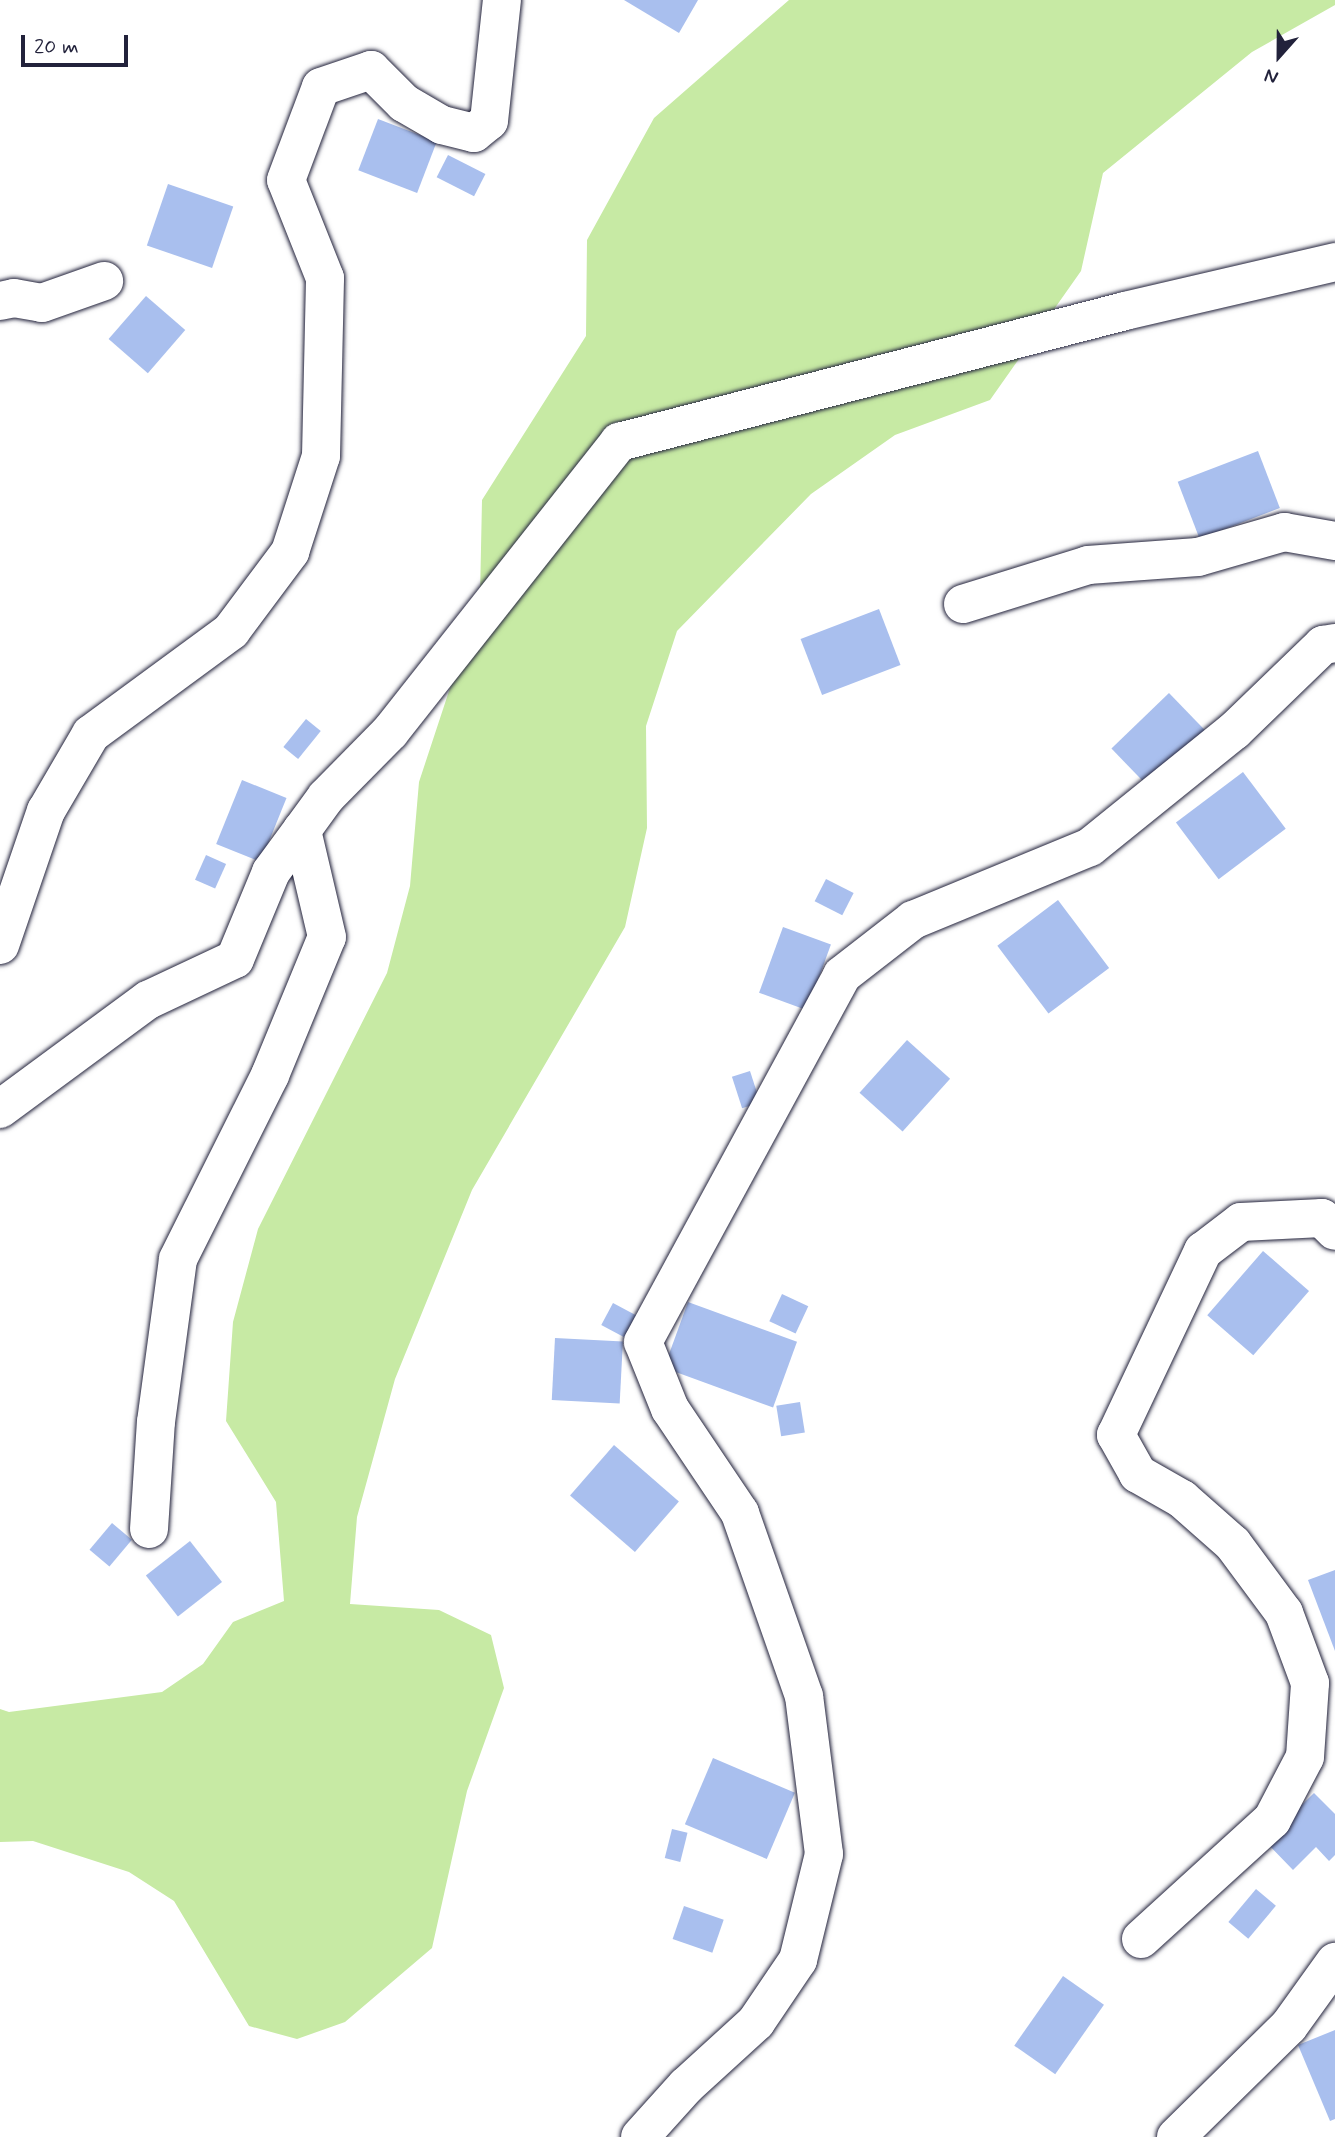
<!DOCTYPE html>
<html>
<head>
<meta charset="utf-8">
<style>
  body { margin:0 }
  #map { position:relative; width:1335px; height:2137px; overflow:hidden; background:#fff; font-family:Mynerve,sans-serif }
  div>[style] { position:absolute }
  .green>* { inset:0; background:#c7eaa4 }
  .building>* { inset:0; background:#a9bfee; transform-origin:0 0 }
  .roads { filter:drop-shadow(0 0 2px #22223b) drop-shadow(0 0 2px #22223b) }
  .minor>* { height:38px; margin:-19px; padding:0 19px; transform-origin:19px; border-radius:19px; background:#fff }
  span { translate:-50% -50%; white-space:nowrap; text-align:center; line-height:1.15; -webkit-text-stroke:5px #fff; paint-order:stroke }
  .north { position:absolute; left:1244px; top:21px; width:70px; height:70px; -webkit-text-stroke:5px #fff; paint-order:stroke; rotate:201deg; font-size:19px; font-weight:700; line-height:28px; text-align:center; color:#22223b }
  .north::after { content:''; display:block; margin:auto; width:24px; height:32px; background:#22223b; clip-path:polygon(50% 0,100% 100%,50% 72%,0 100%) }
  .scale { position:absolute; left:21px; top:35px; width:107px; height:32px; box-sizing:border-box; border:4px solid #22223b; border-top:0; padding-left:9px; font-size:21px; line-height:24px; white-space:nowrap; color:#22223b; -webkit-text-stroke:5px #fff; paint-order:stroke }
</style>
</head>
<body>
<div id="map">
  <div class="green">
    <div style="clip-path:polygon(789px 0,1335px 0,1335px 5px,1252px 52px,1103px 173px,1081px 271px,990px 400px,895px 435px,811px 494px,677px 631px,646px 726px,647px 828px,625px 927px,472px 1190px,395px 1379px,357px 1517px,350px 1604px,439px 1610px,491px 1635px,504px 1688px,467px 1791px,432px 1948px,345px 2022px,297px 2039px,249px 2026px,174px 1901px,129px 1872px,33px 1841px,0 1842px,0 1709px,9px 1712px,162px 1692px,203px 1664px,233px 1622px,284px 1601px,276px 1502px,226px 1421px,233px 1322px,258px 1229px,387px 973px,410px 886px,419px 782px,480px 597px,482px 500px,586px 336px,587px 240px,654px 118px)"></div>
  </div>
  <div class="building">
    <div style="clip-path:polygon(624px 0,698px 0,679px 33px)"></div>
    <div style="left:378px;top:119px;width:63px;height:55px;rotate:21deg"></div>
    <div style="left:448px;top:155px;width:42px;height:25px;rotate:27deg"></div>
    <div style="left:168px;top:184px;width:69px;height:65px;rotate:19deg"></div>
    <div style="left:146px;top:296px;width:52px;height:57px;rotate:41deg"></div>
    <div style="left:1258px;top:451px;width:61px;height:86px;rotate:69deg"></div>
    <div style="left:879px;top:609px;width:60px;height:84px;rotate:69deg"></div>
    <div style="left:1169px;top:693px;width:56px;height:80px;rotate:46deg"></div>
    <div style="left:306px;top:719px;width:19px;height:36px;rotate:39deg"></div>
    <div style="left:1243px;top:772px;width:71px;height:84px;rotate:53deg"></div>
    <div style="left:242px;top:780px;width:48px;height:69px;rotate:22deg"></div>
    <div style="left:206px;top:855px;width:22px;height:27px;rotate:24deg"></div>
    <div style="left:826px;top:879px;width:31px;height:25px;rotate:27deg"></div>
    <div style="left:1058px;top:900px;width:85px;height:76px;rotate:53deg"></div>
    <div style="left:783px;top:927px;width:51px;height:70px;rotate:20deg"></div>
    <div style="left:907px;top:1040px;width:58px;height:71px;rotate:42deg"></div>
    <div style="left:750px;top:1071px;width:33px;height:19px;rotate:72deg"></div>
    <div style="left:1263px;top:1251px;width:61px;height:85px;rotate:41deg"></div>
    <div style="left:782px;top:1294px;width:29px;height:30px;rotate:25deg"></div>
    <div style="left:688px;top:1302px;width:116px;height:70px;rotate:20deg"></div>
    <div style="left:613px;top:1303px;width:26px;height:25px;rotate:28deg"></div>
    <div style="left:555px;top:1338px;width:68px;height:62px;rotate:3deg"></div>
    <div style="left:800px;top:1402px;width:31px;height:24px;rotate:81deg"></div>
    <div style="left:614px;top:1445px;width:86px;height:67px;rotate:41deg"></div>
    <div style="left:112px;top:1523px;width:26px;height:35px;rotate:40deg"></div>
    <div style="left:190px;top:1541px;width:52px;height:56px;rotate:52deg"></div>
    <div style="clip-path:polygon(1335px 1570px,1335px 1651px,1308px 1580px)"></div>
    <div style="left:713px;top:1758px;width:89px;height:72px;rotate:23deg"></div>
    <div style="clip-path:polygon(1314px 1793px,1335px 1814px,1335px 1855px,1329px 1861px,1316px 1847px,1293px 1870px,1265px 1841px)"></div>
    <div style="left:672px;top:1829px;width:16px;height:30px;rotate:14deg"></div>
    <div style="left:1256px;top:1889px;width:26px;height:43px;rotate:40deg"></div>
    <div style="left:684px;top:1906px;width:42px;height:35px;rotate:19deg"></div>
    <div style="left:1063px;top:1976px;width:50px;height:85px;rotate:35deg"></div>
    <div style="clip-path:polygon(1335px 2030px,1335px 2119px,1330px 2121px,1298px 2045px)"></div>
  </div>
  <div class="roads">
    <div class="minor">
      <div style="left:0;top:301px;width:14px;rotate:-12deg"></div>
      <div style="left:14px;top:298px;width:28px;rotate:10deg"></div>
      <div style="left:42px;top:303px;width:66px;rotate:-19.5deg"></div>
      <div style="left:963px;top:604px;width:131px;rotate:-17.3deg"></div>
      <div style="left:1088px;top:565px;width:110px;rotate:-4.2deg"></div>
      <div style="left:1198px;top:557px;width:90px;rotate:-16.2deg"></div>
      <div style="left:1284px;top:532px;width:52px;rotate:10deg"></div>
      <div style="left:0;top:945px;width:142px;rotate:-71.1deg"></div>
      <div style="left:46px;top:811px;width:89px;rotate:-59.7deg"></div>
      <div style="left:91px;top:734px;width:174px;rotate:-36.3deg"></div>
      <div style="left:231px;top:631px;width:99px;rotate:-53.2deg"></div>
      <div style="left:290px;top:552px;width:101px;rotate:-72.1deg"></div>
      <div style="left:321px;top:456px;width:178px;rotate:-88.7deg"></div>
      <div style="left:325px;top:278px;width:105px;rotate:-111.7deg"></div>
      <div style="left:286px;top:180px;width:99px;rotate:-69.4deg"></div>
      <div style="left:321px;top:87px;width:53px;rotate:-18.8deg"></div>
      <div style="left:371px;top:70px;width:47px;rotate:45deg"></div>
      <div style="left:404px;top:103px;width:44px;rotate:30.1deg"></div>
      <div style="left:442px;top:125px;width:33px;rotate:14deg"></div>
      <div style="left:474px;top:133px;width:19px;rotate:-39deg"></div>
      <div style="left:489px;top:121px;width:122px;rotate:-83.9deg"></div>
      <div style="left:0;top:1109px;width:184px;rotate:-36.4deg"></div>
      <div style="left:148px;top:1000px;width:96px;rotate:-25.2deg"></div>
      <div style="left:235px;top:959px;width:94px;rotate:-67.5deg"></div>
      <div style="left:271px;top:872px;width:52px;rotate:-53.6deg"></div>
      <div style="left:302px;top:830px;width:41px;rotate:-54deg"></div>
      <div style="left:326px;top:797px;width:91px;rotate:-45.4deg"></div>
      <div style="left:390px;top:732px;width:370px;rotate:-51.7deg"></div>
      <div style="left:619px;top:442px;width:523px;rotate:-14.51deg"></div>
      <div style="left:1125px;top:311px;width:216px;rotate:-13.1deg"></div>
      <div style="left:149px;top:1529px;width:107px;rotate:-86.3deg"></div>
      <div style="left:156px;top:1422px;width:164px;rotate:-82.3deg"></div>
      <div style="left:178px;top:1259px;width:206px;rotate:-63.4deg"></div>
      <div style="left:270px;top:1075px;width:149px;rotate:-67.6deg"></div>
      <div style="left:327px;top:937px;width:110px;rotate:-103.2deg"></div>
      <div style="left:1141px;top:1939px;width:177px;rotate:-42.3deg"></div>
      <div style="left:1272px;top:1820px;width:71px;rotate:-62.4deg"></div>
      <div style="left:1305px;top:1757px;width:74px;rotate:-86.1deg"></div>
      <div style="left:1310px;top:1683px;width:75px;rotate:-110.4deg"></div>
      <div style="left:1284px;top:1613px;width:86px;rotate:-126.5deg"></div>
      <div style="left:1233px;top:1544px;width:68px;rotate:-138.6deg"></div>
      <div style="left:1182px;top:1499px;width:51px;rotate:-150.4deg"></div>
      <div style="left:1138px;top:1474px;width:45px;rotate:-119.4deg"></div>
      <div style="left:1116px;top:1435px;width:204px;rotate:-64.7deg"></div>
      <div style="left:1203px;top:1251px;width:48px;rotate:-37.3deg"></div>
      <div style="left:1241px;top:1222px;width:81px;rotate:-2.8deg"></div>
      <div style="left:1322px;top:1218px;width:18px;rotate:45deg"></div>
      <div style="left:640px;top:2137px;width:69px;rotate:-48deg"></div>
      <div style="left:686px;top:2086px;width:95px;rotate:-42.4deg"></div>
      <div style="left:756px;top:2022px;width:75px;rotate:-55.9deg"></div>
      <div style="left:798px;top:1960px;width:109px;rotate:-76.2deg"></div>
      <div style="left:824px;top:1854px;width:159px;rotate:-97.2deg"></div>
      <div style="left:804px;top:1696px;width:194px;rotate:-109.3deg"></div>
      <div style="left:740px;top:1513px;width:125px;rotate:-123.9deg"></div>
      <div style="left:670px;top:1409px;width:72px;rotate:-111.9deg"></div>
      <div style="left:643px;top:1342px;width:417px;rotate:-61.5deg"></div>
      <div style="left:842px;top:975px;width:90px;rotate:-37.8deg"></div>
      <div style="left:913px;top:920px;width:191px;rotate:-22.4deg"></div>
      <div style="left:1090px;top:847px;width:185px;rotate:-38.9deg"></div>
      <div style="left:1234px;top:731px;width:124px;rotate:-44deg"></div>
      <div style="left:1323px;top:645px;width:12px;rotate:-9deg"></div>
      <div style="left:1176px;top:2137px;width:158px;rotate:-44.5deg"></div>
      <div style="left:1289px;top:2026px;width:79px;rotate:-54.3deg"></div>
    </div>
  </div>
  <div class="north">N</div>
  <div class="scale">20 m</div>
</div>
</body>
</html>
